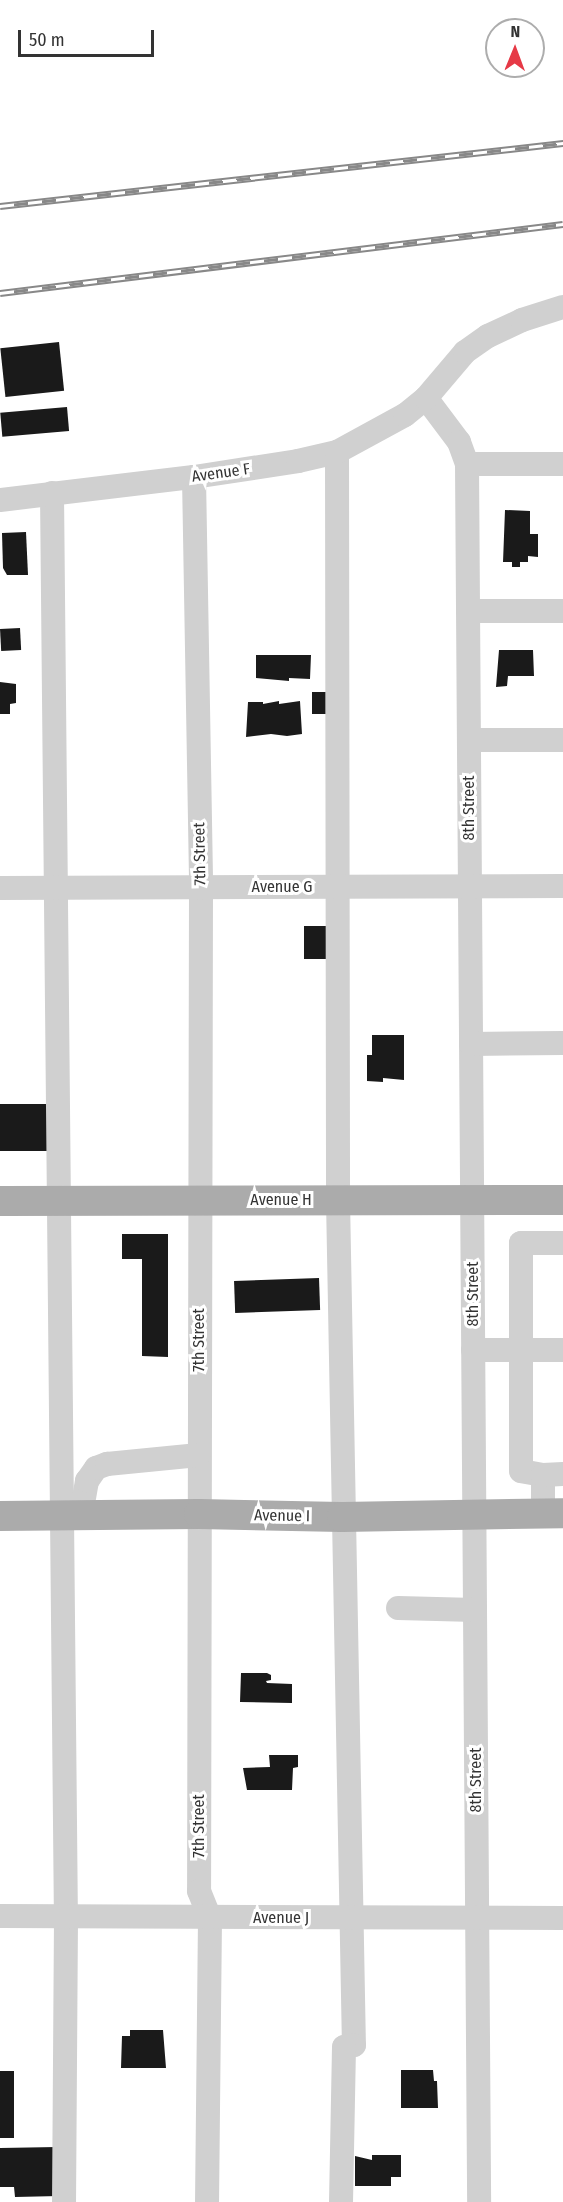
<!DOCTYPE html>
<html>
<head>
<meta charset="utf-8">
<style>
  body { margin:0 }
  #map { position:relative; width:563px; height:2202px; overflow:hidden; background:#fff; font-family:"Fira Sans Condensed",sans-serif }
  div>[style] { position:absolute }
  .building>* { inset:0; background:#1a1a1a; transform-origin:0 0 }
  .minor>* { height:24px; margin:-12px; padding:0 12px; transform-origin:12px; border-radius:12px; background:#d0d0d0 }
  .major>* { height:30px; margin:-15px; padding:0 15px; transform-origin:15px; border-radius:15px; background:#ababab }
  .rail>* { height:7px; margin-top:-3.5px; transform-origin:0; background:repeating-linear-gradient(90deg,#fff 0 14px,#888 0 28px); box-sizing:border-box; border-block:2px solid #888 }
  span { translate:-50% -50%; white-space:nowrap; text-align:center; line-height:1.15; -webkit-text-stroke:6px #fff; paint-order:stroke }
  .street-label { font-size:16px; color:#333 }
  .north { position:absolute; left:485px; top:18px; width:60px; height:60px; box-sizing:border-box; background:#fff; border:2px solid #adadad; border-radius:50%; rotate:1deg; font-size:16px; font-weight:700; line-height:24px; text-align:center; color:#333 }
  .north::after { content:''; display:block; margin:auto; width:21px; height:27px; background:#e63946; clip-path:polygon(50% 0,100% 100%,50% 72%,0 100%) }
  .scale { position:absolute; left:18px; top:30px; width:136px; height:27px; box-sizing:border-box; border:3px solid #333; border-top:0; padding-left:8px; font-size:18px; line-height:21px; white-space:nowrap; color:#333; -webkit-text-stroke:4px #fff; paint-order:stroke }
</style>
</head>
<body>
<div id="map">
  <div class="building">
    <div style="left:59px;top:342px;width:49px;height:59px;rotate:84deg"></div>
    <div style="left:67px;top:407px;width:24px;height:67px;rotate:85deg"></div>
    <div style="clip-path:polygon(505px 510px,530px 511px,530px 534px,538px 534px,538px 557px,528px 556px,528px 562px,520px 562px,520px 567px,512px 567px,512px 562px,503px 562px)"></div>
    <div style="clip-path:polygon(26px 532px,28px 575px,7px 575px,3px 568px,2px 533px)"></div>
    <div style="left:20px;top:628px;width:22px;height:20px;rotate:87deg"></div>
    <div style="clip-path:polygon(499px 650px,533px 650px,534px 676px,508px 676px,507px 686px,496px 687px)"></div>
    <div style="clip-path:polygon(256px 655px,311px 655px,310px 679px,289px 678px,289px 681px,256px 678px)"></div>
    <div style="clip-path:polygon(0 682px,16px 684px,16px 703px,10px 704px,10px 714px,0 714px)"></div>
    <div style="left:312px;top:692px;width:17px;height:22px"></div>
    <div style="clip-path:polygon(279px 701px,279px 704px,300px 701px,302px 734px,287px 736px,271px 734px,246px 737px,248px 702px,263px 702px,263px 704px)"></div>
    <div style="left:304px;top:926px;width:22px;height:33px"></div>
    <div style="clip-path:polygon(372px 1035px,404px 1035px,404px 1080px,383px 1078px,383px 1082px,367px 1081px,367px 1055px,372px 1055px)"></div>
    <div style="left:0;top:1104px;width:47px;height:47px"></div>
    <div style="clip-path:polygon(122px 1234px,168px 1234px,168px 1357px,142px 1356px,142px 1259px,122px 1259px)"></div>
    <div style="left:319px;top:1278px;width:32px;height:85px;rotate:88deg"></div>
    <div style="clip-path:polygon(241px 1673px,267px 1673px,271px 1675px,271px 1680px,266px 1681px,267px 1683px,292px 1684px,292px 1703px,240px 1702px)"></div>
    <div style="clip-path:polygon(269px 1755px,298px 1755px,298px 1767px,293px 1768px,292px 1790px,247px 1790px,243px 1768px,270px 1767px)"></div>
    <div style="clip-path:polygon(130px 2030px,163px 2030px,166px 2068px,121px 2068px,122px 2036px,130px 2036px)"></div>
    <div style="clip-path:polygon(401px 2070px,433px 2070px,434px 2081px,437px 2081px,438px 2108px,401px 2108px)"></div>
    <div style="left:0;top:2071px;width:14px;height:67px"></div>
    <div style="clip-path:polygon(57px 2147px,59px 2196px,15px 2197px,14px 2187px,0 2187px,0 2148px)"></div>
    <div style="clip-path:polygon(372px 2155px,401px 2155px,401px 2177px,391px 2177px,391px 2186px,355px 2186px,355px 2156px,372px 2160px)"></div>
  </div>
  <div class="minor">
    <div style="left:426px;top:398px;width:55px;rotate:53.1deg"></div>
    <div style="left:459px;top:442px;width:23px;rotate:70deg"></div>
    <div style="left:467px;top:464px;width:1738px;rotate:89.6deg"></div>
    <div style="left:337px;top:452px;width:748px;rotate:89.92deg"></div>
    <div style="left:338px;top:1200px;width:845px;rotate:88.92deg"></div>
    <div style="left:354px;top:2045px;width:10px;rotate:169deg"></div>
    <div style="left:344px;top:2047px;width:155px;rotate:91.1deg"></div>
    <div style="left:467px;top:464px;width:96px"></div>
    <div style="left:194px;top:477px;width:411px;rotate:89deg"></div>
    <div style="left:201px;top:888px;width:1003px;rotate:90.11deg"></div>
    <div style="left:199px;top:1891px;width:29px;rotate:68deg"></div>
    <div style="left:210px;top:1918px;width:284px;rotate:90.6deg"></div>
    <div style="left:52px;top:493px;width:1425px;rotate:89.44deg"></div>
    <div style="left:66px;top:1918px;width:284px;rotate:90.4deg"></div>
    <div style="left:0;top:500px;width:195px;rotate:-6.8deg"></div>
    <div style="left:194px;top:477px;width:105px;rotate:-8.7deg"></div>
    <div style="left:298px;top:461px;width:40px;rotate:-13deg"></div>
    <div style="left:337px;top:452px;width:77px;rotate:-28.6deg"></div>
    <div style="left:405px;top:415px;width:27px;rotate:-39deg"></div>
    <div style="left:426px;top:398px;width:60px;rotate:-49.7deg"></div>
    <div style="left:465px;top:352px;width:28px;rotate:-35deg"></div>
    <div style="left:488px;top:336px;width:38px;rotate:-25deg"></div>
    <div style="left:522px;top:320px;width:43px;rotate:-17.6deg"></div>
    <div style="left:468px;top:611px;width:95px"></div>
    <div style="left:469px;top:740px;width:94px"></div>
    <div style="left:0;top:888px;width:563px;rotate:-0.2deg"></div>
    <div style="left:471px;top:1044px;width:92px;rotate:-0.6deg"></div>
    <div style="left:473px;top:1350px;width:90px"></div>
    <div style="left:543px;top:1475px;width:22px;rotate:-170deg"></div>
    <div style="left:521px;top:1471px;width:228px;rotate:-90deg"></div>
    <div style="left:521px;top:1243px;width:42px"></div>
    <div style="left:543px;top:1514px;width:39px;rotate:-90deg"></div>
    <div style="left:543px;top:1475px;width:20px;rotate:-3deg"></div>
    <div style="left:81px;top:1515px;width:35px;rotate:-80deg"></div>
    <div style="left:87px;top:1481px;width:16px;rotate:-55deg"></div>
    <div style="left:96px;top:1468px;width:12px;rotate:-20deg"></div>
    <div style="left:107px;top:1464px;width:92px;rotate:-5.6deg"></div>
    <div style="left:398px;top:1608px;width:77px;rotate:1.5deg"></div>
    <div style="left:0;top:1916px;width:563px;rotate:0.2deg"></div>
  </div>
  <div class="major">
    <div style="left:0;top:1201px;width:563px;rotate:-0.1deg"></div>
    <div style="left:0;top:1516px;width:199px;rotate:-0.6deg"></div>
    <div style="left:199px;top:1514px;width:143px;rotate:1.2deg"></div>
    <div style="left:342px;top:1517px;width:221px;rotate:-1deg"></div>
  </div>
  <div class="rail">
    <div style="left:0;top:206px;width:567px;rotate:-6.38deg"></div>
    <div style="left:0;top:293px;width:567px;rotate:-6.99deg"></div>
  </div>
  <div class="street-label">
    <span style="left:221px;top:473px;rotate:-8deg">Avenue F</span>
    <span style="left:469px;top:808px;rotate:-90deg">8th Street</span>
    <span style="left:200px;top:854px;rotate:-91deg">7th Street</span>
    <span style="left:282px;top:887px">Avenue G</span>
    <span style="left:281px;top:1200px">Avenue H</span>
    <span style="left:473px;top:1294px;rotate:-90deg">8th Street</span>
    <span style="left:199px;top:1340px;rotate:-90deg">7th Street</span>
    <span style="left:282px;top:1516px;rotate:1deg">Avenue I</span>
    <span style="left:476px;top:1780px;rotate:-90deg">8th Street</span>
    <span style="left:199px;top:1826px;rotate:-90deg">7th Street</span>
    <span style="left:281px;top:1918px">Avenue J</span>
  </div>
  <div class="north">N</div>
  <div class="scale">50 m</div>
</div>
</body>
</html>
